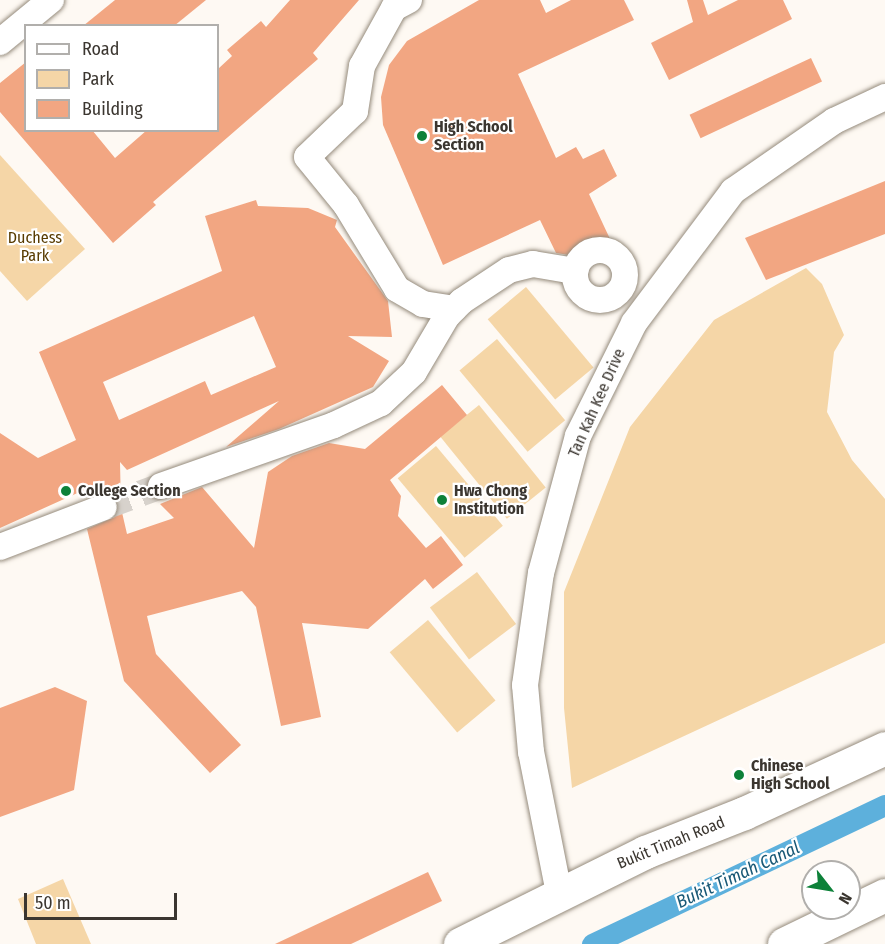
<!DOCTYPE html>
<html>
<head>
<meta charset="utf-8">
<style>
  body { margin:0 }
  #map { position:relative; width:885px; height:944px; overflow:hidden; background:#fef9f3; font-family:"Fira Sans Condensed",sans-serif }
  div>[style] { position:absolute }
  .green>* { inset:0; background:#f5d6a7; transform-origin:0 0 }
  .canal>* { height:21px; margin:-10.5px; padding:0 10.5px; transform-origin:10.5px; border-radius:10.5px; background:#5db0dc }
  .building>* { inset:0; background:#f2a682; transform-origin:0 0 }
  .minor-tunnel>* { height:26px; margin-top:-13px; transform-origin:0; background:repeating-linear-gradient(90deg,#d7d2cc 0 26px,transparent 0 39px) }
  .roads { filter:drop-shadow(0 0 2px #958b7c) drop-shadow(0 0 2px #958b7c) }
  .minor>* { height:26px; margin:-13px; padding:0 13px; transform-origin:13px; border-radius:13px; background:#fff }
  .minor>.ring { margin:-13px; padding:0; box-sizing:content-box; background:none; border:26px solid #fff; border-radius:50% }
  .highway>* { height:33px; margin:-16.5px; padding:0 16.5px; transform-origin:16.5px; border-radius:16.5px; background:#fff }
  .dots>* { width:16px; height:16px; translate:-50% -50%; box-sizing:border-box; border:3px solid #fff; border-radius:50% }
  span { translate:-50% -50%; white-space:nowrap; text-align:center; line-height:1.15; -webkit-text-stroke:4.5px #fff; paint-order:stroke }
  .poi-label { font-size:16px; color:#3b3630; font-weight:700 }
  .left { translate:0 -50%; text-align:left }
  .park-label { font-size:16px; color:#583b00 }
  .street-label { font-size:16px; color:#3b3630 }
  .water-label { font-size:18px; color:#185876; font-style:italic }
  .legend { position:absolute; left:24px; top:24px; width:195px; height:108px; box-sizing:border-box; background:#fff; border:2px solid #b1afac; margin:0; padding:8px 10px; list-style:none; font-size:18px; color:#3b3630 }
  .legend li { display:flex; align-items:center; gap:12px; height:30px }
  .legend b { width:30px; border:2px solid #b1afac }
  .north { position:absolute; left:801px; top:860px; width:60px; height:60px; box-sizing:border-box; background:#fff; border:2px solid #b1afac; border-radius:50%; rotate:121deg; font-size:16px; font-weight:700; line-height:24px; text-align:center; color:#3b3630 }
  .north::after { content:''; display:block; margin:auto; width:21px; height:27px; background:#0d8139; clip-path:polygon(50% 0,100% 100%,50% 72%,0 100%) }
  .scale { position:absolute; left:24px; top:893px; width:153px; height:27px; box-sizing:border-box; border:3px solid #3b3630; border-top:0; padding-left:8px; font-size:18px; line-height:21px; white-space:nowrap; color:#3b3630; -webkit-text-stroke:4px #fff; paint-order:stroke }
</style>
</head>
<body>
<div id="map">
  <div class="green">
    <div style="clip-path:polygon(0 155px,85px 249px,27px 301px,0 271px)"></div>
    <div style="clip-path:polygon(806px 268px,822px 284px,844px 335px,834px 352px,827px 412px,852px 460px,885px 499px,885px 643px,572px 788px,564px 708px,564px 592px,630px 427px,714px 320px)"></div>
    <div style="left:526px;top:287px;width:105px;height:50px;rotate:50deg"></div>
    <div style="left:497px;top:339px;width:106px;height:49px;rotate:50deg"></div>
    <div style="left:479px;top:405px;width:106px;height:50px;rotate:51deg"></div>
    <div style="left:436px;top:446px;width:104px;height:50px;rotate:50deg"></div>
    <div style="left:477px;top:572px;width:65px;height:59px;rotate:53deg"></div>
    <div style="left:428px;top:620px;width:105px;height:50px;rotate:50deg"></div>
    <div style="clip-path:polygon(63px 879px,91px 944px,36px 944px,18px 899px)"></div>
  </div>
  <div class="canal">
    <div style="left:592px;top:944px;width:324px;rotate:-25.4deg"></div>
  </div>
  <div class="building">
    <div style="clip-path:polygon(115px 0,206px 0,174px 26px,83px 26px)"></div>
    <div style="clip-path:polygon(290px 0,359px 0,313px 53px,318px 59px,153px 202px,156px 205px,113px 243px,0 112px,0 83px,26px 62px,26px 130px,92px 130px,115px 158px,147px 130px,218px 130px,218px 69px,232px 56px,227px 50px,261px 21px,266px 27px)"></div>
    <div style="clip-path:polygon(479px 0,540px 0,546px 13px,571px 0,624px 0,634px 20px,518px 74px,556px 158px,576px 147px,583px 159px,604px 149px,617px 176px,589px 194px,610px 239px,576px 256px,556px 253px,540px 220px,443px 265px,383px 125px,381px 97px,389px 65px,407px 41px)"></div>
    <div style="clip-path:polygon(687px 0,703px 0,708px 15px,738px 0,783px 0,792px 19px,669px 80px,651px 43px,693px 22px)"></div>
    <div style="left:811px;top:58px;width:26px;height:134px;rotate:65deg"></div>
    <div style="clip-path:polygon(885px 181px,885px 234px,766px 280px,745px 238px)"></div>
    <div style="clip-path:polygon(evenodd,256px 200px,258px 206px,308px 208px,337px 220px,335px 227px,388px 301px,392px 337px,348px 336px,389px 361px,373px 387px,279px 429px,226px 447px,279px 401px,127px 470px,120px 462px,121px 508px,127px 534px,174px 518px,160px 504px,202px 487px,254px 548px,268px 472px,292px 456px,329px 443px,365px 449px,442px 385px,467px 415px,390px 480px,401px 496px,398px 516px,426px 548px,441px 536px,463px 565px,433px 589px,425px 579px,368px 629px,302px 623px,321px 717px,281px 726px,256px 607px,242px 591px,147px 616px,156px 654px,241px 745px,210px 773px,124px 681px,87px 529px,115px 517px,118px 501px,104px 492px,104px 481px,0 528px,0 433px,38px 458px,76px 440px,39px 352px,222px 271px,205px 216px,256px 200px,254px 316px,276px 367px,211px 395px,205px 381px,119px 420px,103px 382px,254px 316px)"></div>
    <div style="clip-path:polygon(55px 687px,87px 701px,74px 790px,0 817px,0 708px)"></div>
    <div style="clip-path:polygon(428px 872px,442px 901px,351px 944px,275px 944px)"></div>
  </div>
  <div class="minor-tunnel">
    <div style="left:104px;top:507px;width:61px;rotate:-20.2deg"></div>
  </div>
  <div class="roads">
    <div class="minor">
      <div style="left:409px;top:0;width:17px;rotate:152deg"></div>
      <div style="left:394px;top:8px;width:66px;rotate:118.9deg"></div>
      <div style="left:362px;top:66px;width:46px;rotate:98.8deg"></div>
      <div style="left:355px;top:111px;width:66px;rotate:136.2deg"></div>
      <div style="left:307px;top:157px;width:62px;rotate:50.9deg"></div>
      <div style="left:346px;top:205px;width:98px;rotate:58.7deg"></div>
      <div style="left:397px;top:289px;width:30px;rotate:30deg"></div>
      <div style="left:423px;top:304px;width:31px;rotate:9deg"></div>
      <div style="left:0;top:42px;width:66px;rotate:-39.5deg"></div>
      <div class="ring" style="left:575px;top:250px;width:24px;height:24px"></div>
      <div style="left:161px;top:486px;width:183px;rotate:-19.4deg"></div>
      <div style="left:334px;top:425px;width:52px;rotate:-25.1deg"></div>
      <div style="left:381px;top:403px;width:45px;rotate:-43.2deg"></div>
      <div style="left:414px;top:372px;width:65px;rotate:-59.5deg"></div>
      <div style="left:447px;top:316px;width:21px;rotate:-45deg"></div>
      <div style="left:462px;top:301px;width:56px;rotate:-33.4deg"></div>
      <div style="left:509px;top:270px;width:25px;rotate:-14deg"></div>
      <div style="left:533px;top:264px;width:43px;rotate:9.5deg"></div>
      <div style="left:0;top:547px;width:111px;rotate:-21deg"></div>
      <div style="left:559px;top:893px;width:144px;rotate:-101.2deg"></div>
      <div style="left:531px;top:752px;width:67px;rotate:-95.1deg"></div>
      <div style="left:525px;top:685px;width:113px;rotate:-81.9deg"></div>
      <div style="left:541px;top:573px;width:142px;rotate:-74.9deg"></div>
      <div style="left:578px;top:436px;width:126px;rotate:-63.6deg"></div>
      <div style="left:634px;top:323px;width:165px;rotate:-53.1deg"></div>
      <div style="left:733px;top:191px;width:123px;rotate:-34.7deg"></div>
      <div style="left:834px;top:121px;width:56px;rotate:-25.2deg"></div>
    </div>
    <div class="highway">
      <div style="left:460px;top:944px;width:207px;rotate:-26.4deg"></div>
      <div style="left:645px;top:852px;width:106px;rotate:-21.5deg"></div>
      <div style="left:744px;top:813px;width:155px;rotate:-24.7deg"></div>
      <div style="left:784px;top:944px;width:112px;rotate:-25.9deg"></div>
    </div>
  </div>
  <div class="dots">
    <div style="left:422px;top:136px;background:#0d8139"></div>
    <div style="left:66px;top:491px;background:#0d8139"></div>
    <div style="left:442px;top:500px;background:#0d8139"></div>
    <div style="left:739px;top:775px;background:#0d8139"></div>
  </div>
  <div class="poi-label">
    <span class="left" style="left:434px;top:136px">High School<br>Section</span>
    <span class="left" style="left:78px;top:491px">College Section</span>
    <span class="left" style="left:454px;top:500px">Hwa Chong<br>Institution</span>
    <span class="left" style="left:751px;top:775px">Chinese<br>High School</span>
  </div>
  <div class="park-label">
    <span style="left:35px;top:247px">Duchess<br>Park</span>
  </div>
  <div class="street-label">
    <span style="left:597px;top:403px;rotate:-66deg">Tan Kah Kee Drive</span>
    <span style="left:671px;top:843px;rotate:-22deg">Bukit Timah Road</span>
  </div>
  <div class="water-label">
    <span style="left:738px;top:875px;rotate:-25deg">Bukit Timah Canal</span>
  </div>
  <ul class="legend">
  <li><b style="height:8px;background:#fff"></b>Road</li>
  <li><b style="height:16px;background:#f5d6a7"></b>Park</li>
  <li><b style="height:16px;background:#f2a682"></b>Building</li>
  </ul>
  <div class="north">N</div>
  <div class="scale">50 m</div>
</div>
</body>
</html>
